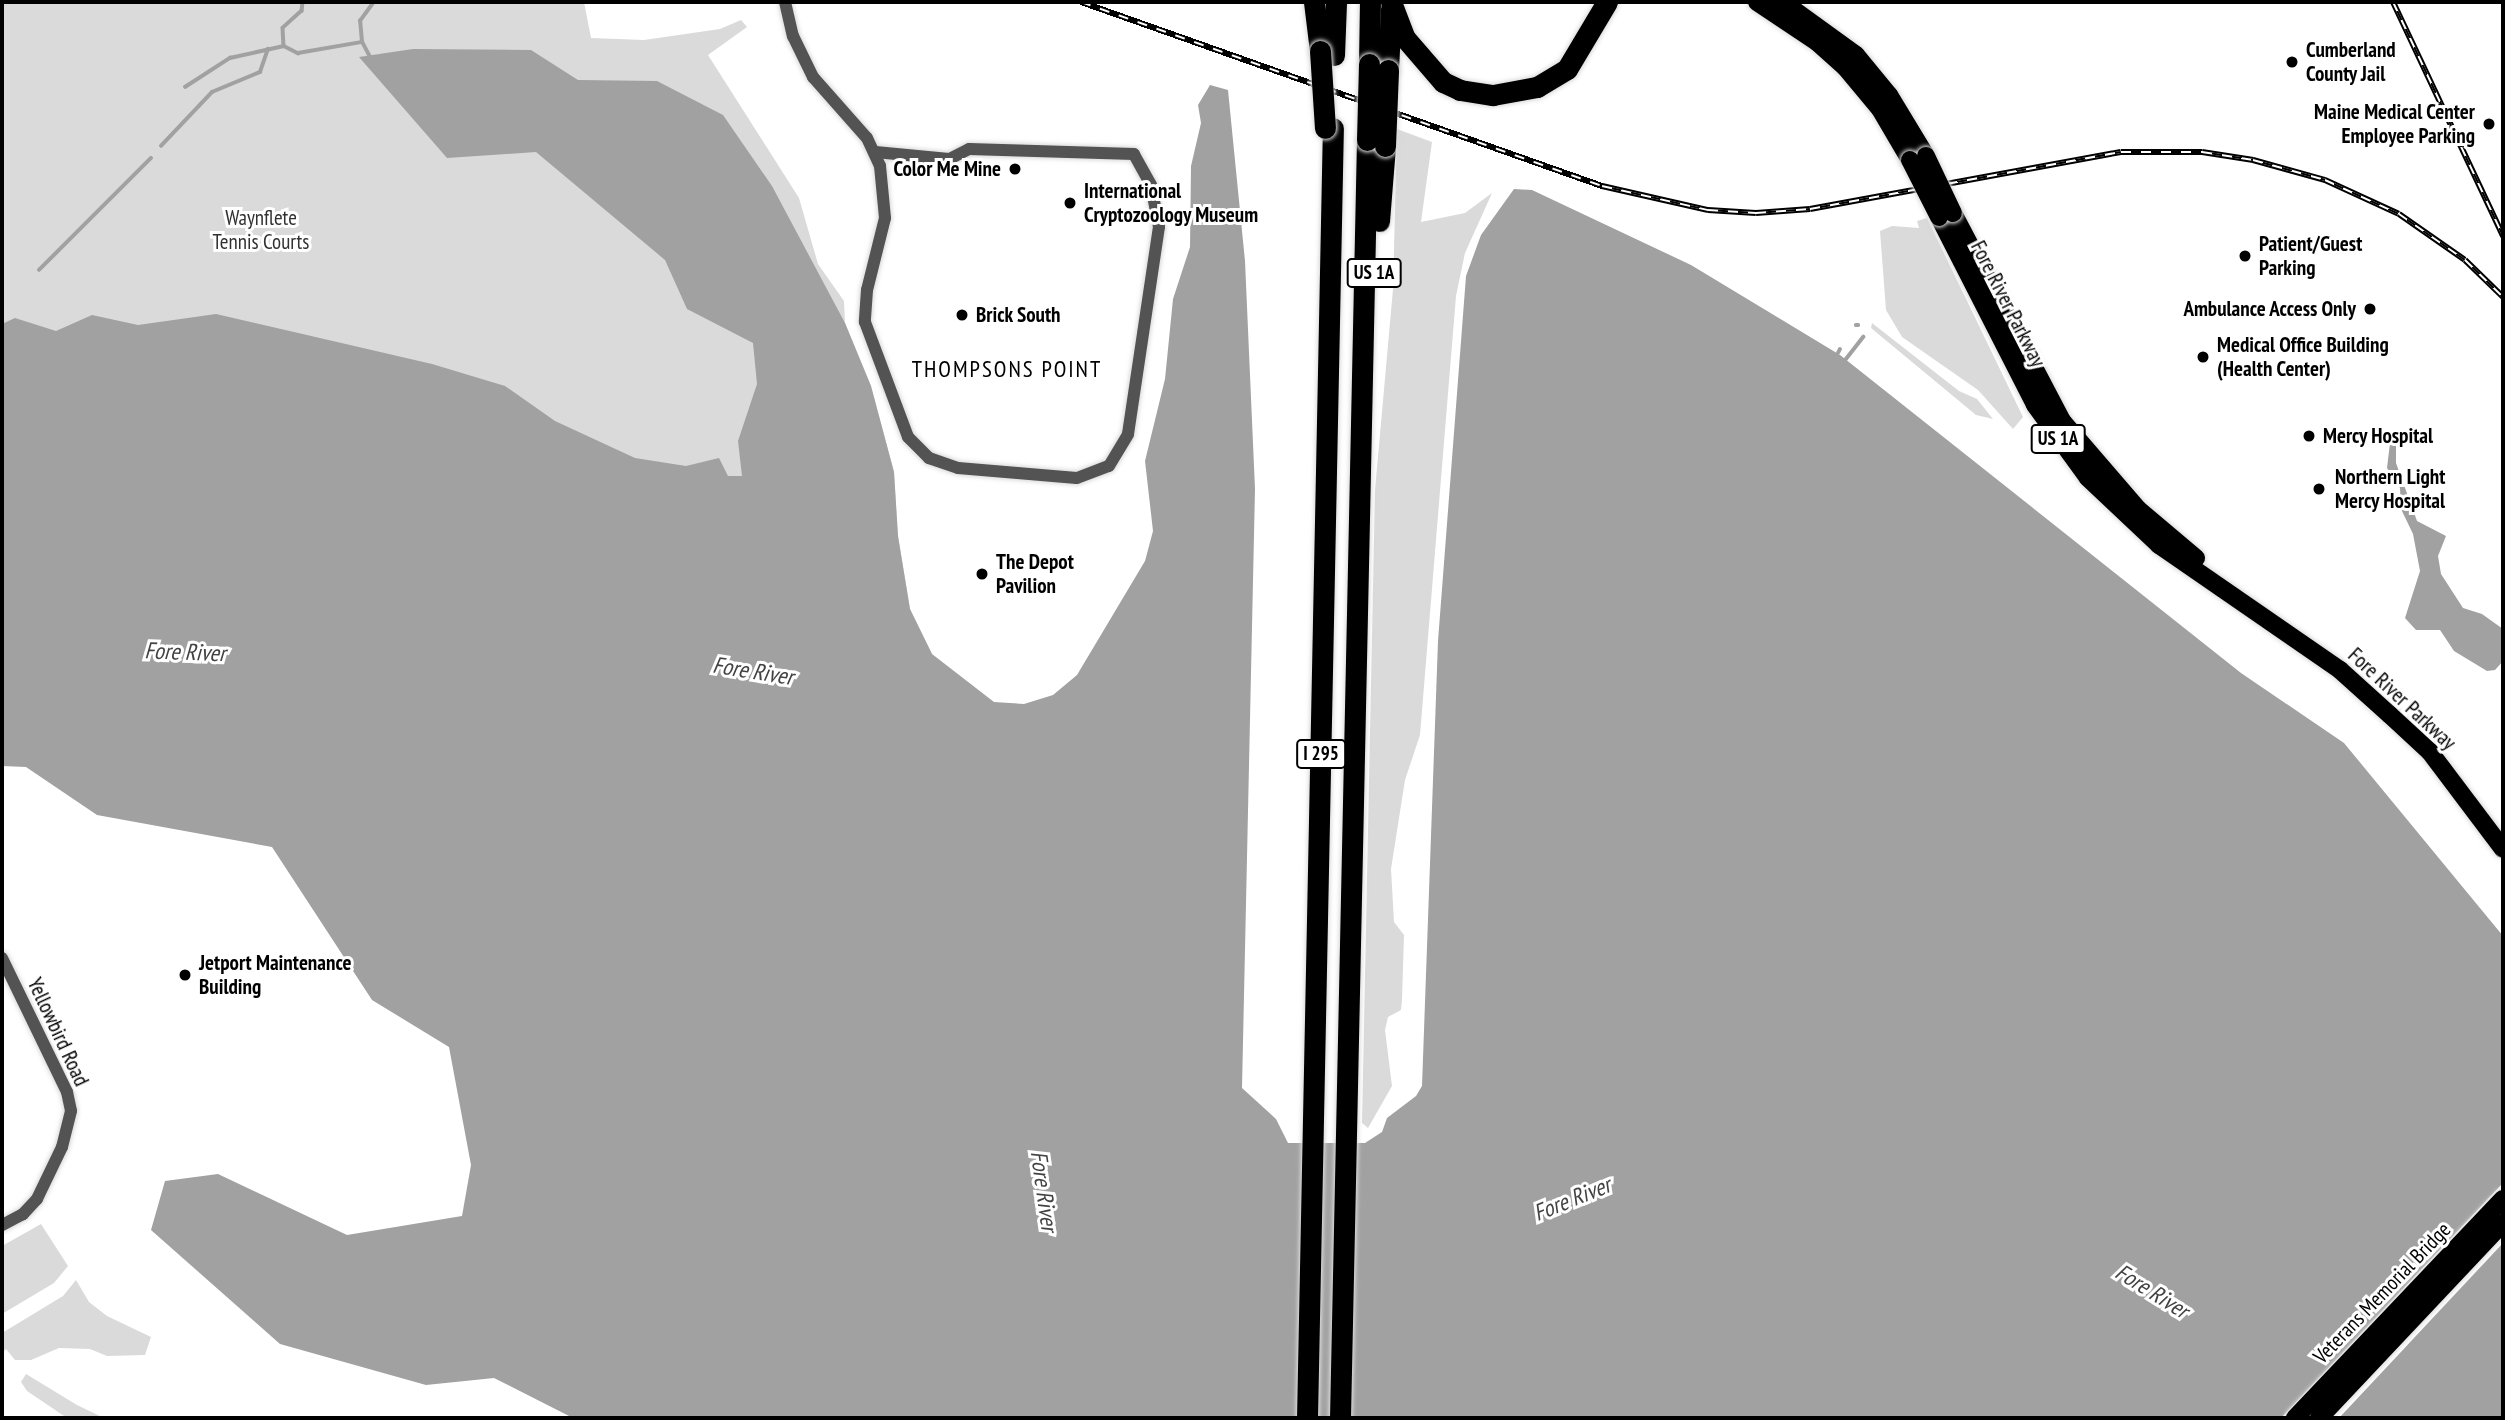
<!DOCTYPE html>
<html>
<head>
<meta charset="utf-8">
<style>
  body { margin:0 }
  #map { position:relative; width:2505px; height:1420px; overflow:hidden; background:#fff; font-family:"PT Sans Narrow",sans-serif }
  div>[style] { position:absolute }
  .green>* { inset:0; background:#dadada }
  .water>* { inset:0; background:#a1a1a1 }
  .pier>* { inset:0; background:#fff }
  .stream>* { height:3.5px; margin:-1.75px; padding:0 1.75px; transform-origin:1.75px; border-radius:1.75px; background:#a1a1a1 }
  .roads { filter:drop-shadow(0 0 2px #dbdbdb) drop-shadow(0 0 2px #dbdbdb) }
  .street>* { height:12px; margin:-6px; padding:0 6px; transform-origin:6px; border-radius:6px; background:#535353 }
  .primary>* { height:18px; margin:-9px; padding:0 9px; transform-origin:9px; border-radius:9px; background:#000 }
  .highway>* { height:21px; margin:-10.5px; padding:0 10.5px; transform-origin:10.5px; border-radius:10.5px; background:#000 }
  .rail>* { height:6px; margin-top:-3px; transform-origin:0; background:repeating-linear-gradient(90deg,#fff 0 10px,#000 0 20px); box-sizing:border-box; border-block:2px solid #000 }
  .bridges { filter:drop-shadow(0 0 2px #dbdbdb) drop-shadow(0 0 2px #dbdbdb) }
  .primary-bridge>* { height:18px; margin:-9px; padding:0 9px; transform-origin:9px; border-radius:9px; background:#000 }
  .highway-bridge>* { height:21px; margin:-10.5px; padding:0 10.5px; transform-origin:10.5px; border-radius:10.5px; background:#000 }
  .dots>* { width:19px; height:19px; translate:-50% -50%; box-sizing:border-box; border:4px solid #fff; border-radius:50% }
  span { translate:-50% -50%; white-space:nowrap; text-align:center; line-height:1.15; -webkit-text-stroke:6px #fff; paint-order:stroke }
  .shield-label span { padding:2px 5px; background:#fff; border:2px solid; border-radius:5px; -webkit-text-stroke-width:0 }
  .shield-label { font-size:19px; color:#000; font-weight:700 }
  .poi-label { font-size:21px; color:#000; font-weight:700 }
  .left { translate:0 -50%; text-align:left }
  .right { translate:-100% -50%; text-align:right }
  .park-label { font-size:21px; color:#313131 }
  .street-label { font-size:21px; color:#000 }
  .neighbourhood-label { font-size:23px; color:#000; letter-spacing:2px }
  .water-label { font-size:23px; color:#424242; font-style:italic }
  .frame { position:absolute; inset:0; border:4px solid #000; pointer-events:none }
</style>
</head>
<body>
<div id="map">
  <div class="green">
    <div style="clip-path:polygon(2px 2px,584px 2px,591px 38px,644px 40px,720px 29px,741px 20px,747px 27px,708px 55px,799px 198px,818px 264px,844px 301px,845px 323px,871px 386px,894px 472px,898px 536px,910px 609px,932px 654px,2px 595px)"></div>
    <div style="clip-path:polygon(1397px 129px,1432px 142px,1421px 222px,1465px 213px,1492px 193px,1465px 253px,1456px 296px,1420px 735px,1405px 780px,1391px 869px,1394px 922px,1404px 935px,1402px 1000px,1401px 1010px,1388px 1017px,1385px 1030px,1392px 1086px,1368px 1128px,1362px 1123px,1375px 490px,1393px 289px)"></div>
    <div style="clip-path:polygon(1927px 218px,2023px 417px,2013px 429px,1978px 390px,1902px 337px,1886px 310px,1880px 231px,1892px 226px,1919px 228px,1917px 221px)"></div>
    <div style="clip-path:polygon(1872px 323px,1959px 391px,1977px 399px,1993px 419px,1976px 415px,1871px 328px)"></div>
    <div style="clip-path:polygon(41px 1224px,68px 1266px,54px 1283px,2px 1314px,2px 1246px)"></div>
    <div style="clip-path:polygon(76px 1280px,89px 1302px,107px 1316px,151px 1337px,145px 1355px,107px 1356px,90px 1349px,59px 1348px,31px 1360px,15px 1360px,6px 1349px,2px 1353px,2px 1333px,63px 1296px)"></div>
    <div style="clip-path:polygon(26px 1374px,77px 1405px,104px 1418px,67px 1418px,27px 1391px,21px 1382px)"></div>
  </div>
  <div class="water">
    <div style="clip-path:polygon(413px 49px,531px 50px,578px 80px,657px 81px,723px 115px,772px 186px,845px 323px,871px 386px,894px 472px,898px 536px,910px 609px,932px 654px,994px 702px,1024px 704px,1053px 695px,1077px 675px,1145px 561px,1153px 531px,1145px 461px,1165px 379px,1173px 299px,1190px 247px,1191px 166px,1201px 123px,1198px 105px,1210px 85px,1228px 90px,1245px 261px,1255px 489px,1242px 1088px,1276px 1119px,1288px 1143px,1365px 1143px,1382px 1132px,1387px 1118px,1416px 1096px,1422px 1086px,1438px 641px,1466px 276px,1481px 235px,1514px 189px,1532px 190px,1691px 265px,1840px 355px,2241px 673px,2344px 743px,2503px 936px,2503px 1418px,573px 1418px,494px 1378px,426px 1385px,280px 1344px,151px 1230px,165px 1181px,218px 1174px,347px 1235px,462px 1216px,471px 1165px,449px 1047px,372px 1000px,272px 847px,97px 815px,26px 767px,2px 766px,2px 324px,15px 318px,56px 331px,92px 315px,138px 325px,216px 314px,432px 364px,505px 386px,555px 421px,635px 458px,686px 466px,719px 458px,728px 476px,742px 476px,738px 441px,757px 384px,753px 343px,687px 309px,665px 260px,536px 152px,447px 158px,359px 57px)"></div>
    <div style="clip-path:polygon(2396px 440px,2396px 463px,2417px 521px,2446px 536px,2438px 556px,2441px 574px,2463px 608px,2482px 614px,2503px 629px,2503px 661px,2495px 670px,2487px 671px,2454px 651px,2440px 630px,2416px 630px,2405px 618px,2420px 571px,2413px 534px,2401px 509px,2400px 488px,2387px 468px,2390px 443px)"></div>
  </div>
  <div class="pier">
    <div style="clip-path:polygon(2503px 1183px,2503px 1243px,2339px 1418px,2281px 1418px)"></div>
  </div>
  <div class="stream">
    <div style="left:303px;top:2px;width:9px;rotate:96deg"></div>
    <div style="left:302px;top:11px;width:25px;rotate:138deg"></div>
    <div style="left:283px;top:28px;width:18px;rotate:87deg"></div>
    <div style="left:284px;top:46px;width:16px;rotate:27deg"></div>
    <div style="left:298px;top:53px;width:65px;rotate:-9.8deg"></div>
    <div style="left:371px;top:59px;width:19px;rotate:-118deg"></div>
    <div style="left:362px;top:42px;width:21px;rotate:-95deg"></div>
    <div style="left:360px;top:21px;width:24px;rotate:-54deg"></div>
    <div style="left:185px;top:87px;width:54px;rotate:-32.8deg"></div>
    <div style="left:230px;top:58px;width:55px;rotate:-12.5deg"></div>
    <div style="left:161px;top:146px;width:74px;rotate:-46.6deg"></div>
    <div style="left:212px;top:92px;width:52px;rotate:-22.6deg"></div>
    <div style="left:260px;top:72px;width:24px;rotate:-71deg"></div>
    <div style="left:39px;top:270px;width:158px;rotate:-45deg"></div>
    <div style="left:1856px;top:325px;width:2px"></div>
    <div style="left:1838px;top:353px;width:4px;rotate:-63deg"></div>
    <div style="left:1846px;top:359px;width:28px;rotate:-52deg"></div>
  </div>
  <div class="roads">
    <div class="street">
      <div style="left:785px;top:2px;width:35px;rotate:77deg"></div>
      <div style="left:793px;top:36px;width:46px;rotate:64deg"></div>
      <div style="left:813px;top:77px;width:81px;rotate:48.5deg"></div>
      <div style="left:867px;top:138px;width:31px;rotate:65deg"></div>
      <div style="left:880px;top:166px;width:52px;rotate:84.5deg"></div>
      <div style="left:885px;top:218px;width:74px;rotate:104deg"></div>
      <div style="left:867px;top:290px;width:32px;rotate:94deg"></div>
      <div style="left:865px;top:322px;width:123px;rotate:69.5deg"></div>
      <div style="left:908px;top:437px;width:30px;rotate:45deg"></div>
      <div style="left:929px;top:458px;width:31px;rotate:19deg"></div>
      <div style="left:958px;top:468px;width:119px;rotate:4.8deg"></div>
      <div style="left:1077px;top:478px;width:34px;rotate:-21deg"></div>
      <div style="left:1109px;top:466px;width:37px;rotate:-59deg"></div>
      <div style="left:1128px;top:434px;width:209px;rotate:-81.5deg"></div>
      <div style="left:1159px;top:227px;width:43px;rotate:-100.8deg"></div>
      <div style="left:1151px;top:185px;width:35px;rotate:-119deg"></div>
      <div style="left:1134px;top:154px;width:165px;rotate:-178.3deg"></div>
      <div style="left:969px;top:149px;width:22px;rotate:153deg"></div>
      <div style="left:949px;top:159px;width:74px;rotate:-174.6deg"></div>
      <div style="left:2px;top:958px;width:149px;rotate:64.1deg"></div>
      <div style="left:67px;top:1092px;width:19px;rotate:78deg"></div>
      <div style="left:71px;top:1111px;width:37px;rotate:104deg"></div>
      <div style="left:62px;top:1147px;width:58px;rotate:115.7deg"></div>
      <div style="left:37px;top:1199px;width:21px;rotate:133deg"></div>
      <div style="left:23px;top:1214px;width:24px;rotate:152deg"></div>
    </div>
    <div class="primary">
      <div style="left:1757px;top:2px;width:72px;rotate:33.7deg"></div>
      <div style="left:1817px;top:42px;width:38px;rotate:42deg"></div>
      <div style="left:1845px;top:67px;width:55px;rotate:50.2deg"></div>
      <div style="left:1880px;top:109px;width:59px;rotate:59.5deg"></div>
      <div style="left:1783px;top:2px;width:90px;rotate:36deg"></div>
      <div style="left:1856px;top:55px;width:52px;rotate:50.5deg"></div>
      <div style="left:1889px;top:95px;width:71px;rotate:58.8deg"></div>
      <div style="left:1953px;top:213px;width:235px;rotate:62.3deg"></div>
      <div style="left:2062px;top:421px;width:116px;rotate:49.2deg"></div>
      <div style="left:2138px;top:509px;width:76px;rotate:40.2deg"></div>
      <div style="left:1939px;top:217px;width:211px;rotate:62.9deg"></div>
      <div style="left:2035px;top:405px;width:90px;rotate:54deg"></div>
      <div style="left:2088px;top:478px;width:98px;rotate:43.3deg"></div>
      <div style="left:2159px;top:545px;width:220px;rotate:34.6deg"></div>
      <div style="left:2340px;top:670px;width:67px;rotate:42deg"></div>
      <div style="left:2390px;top:715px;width:54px;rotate:42.8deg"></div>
      <div style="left:2430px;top:752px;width:121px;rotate:53deg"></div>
      <div style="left:2295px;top:1418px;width:302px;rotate:-46.5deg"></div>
      <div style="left:2319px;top:1418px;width:268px;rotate:-46.7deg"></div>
    </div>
    <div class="highway">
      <div style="left:1314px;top:2px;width:49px;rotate:83deg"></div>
      <div style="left:1391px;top:2px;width:39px;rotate:69deg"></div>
      <div style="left:1405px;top:38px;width:58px;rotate:49.2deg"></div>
      <div style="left:1443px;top:82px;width:19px;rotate:25deg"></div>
      <div style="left:1460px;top:90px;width:33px;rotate:9deg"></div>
      <div style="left:1493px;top:95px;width:45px;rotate:-10.3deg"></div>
      <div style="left:1537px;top:87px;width:35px;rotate:-31deg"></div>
      <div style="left:1567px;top:69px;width:78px;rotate:-59.2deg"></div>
      <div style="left:1334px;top:55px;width:53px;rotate:-87.8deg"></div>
      <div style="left:1369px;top:64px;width:62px;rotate:-89.1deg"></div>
      <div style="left:1388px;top:70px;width:61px;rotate:-87.2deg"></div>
      <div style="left:1379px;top:221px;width:75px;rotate:-85.4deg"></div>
      <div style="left:1307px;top:1418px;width:1290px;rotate:-88.85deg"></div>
      <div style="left:1340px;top:1418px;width:1278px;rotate:-88.79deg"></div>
    </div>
  </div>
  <div class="rail">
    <div style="left:1081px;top:2px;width:553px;rotate:19.45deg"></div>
    <div style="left:1602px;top:186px;width:109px;rotate:12.8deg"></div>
    <div style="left:1708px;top:210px;width:48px;rotate:3.6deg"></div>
    <div style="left:1756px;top:213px;width:54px;rotate:-4.2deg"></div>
    <div style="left:1810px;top:209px;width:316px;rotate:-10.4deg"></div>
    <div style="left:2121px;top:152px;width:81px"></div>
    <div style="left:2202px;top:152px;width:52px;rotate:8.9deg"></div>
    <div style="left:2253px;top:160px;width:75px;rotate:15.5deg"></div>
    <div style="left:2325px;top:180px;width:81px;rotate:24.7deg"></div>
    <div style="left:2399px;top:214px;width:80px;rotate:34.9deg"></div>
    <div style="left:2465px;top:260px;width:53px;rotate:44.2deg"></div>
    <div style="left:2393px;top:2px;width:259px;rotate:64.8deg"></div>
  </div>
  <div class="bridges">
    <div class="primary-bridge">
      <div style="left:1926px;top:156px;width:63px;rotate:64.7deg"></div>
      <div style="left:1910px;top:160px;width:64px;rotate:63deg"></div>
    </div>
    <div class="highway-bridge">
      <div style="left:1320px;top:51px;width:77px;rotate:86.3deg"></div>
      <div style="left:1367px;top:140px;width:76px;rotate:-88.5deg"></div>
      <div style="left:1385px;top:146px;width:76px;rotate:-87.7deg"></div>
    </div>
  </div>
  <div class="dots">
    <div style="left:2292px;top:62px;background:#000"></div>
    <div style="left:2489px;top:124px;background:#000"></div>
    <div style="left:1015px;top:169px;background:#000"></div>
    <div style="left:1070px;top:203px;background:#000"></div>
    <div style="left:2245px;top:256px;background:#000"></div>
    <div style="left:2370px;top:309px;background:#000"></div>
    <div style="left:962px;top:315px;background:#000"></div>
    <div style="left:2203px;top:357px;background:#000"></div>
    <div style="left:2309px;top:436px;background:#000"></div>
    <div style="left:2319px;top:489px;background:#000"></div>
    <div style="left:982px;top:574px;background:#000"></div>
    <div style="left:185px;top:975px;background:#000"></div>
  </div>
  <div class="shield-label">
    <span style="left:1374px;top:273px">US 1A</span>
    <span style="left:2058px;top:439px">US 1A</span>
    <span style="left:1321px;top:754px">I 295</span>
  </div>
  <div class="poi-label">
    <span class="left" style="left:2306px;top:62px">Cumberland<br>County Jail</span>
    <span class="right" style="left:2475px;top:124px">Maine Medical Center<br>Employee Parking</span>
    <span class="right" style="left:1001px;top:169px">Color Me Mine</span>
    <span class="left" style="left:1084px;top:203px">International<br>Cryptozoology Museum</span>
    <span class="left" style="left:2259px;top:256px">Patient/Guest<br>Parking</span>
    <span class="right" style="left:2356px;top:309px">Ambulance Access Only</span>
    <span class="left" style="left:976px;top:315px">Brick South</span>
    <span class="left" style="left:2217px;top:357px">Medical Office Building<br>(Health Center)</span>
    <span class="left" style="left:2323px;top:436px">Mercy Hospital</span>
    <span class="left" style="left:2335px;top:489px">Northern Light<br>Mercy Hospital</span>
    <span class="left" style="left:996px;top:574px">The Depot<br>Pavilion</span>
    <span class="left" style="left:199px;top:975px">Jetport Maintenance<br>Building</span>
  </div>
  <div class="park-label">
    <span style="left:261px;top:230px">Waynflete<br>Tennis Courts</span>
  </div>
  <div class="street-label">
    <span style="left:2008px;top:304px;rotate:63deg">Fore River Parkway</span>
    <span style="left:2402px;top:699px;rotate:43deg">Fore River Parkway</span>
    <span style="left:58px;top:1032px;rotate:65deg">Yellowbird Road</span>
    <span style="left:2382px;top:1293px;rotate:-46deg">Veterans Memorial Bridge</span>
  </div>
  <div class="neighbourhood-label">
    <span style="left:1007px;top:369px">THOMPSONS POINT</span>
  </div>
  <div class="water-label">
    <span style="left:185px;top:652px;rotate:2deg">Fore River</span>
    <span style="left:753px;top:671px;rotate:9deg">Fore River</span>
    <span style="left:1044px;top:1191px;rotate:82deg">Fore River</span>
    <span style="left:1572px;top:1199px;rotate:-22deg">Fore River</span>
    <span style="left:2152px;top:1291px;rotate:32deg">Fore River</span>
  </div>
  <div class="frame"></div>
</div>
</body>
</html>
